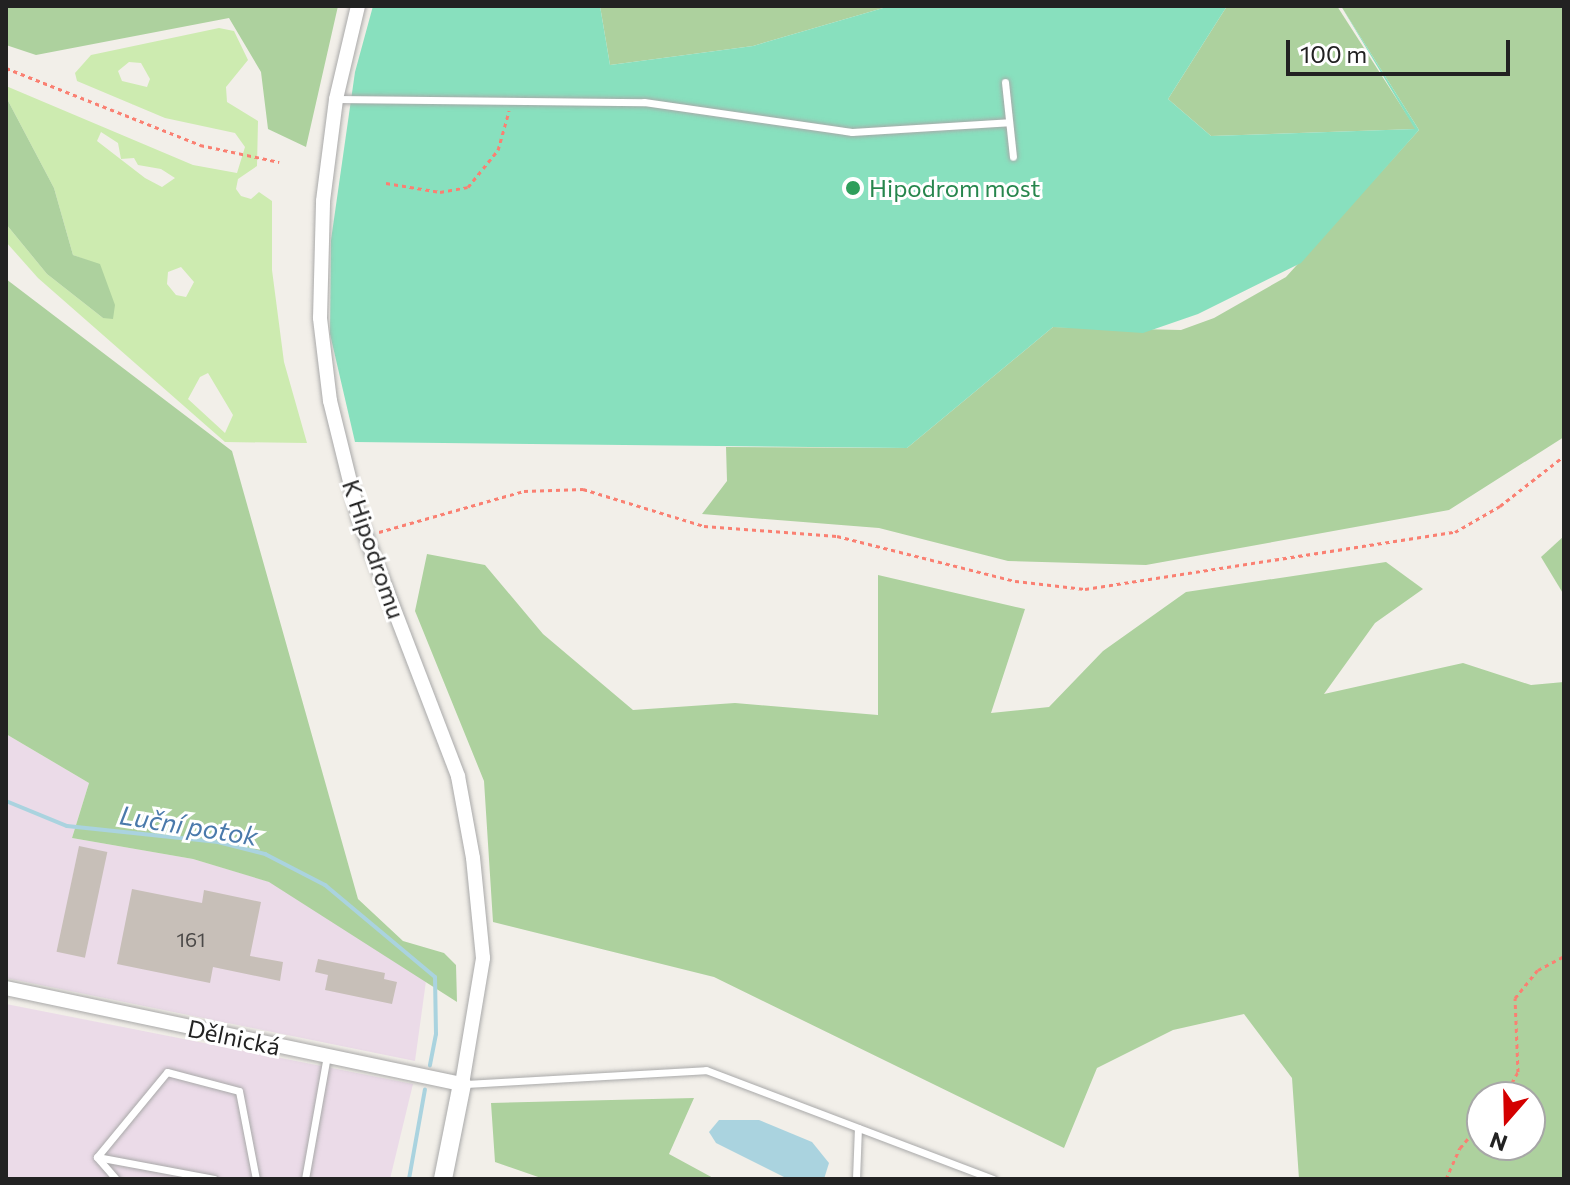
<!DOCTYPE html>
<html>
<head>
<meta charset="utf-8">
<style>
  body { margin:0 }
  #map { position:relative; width:1570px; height:1185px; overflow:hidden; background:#f2efe9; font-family:Commissioner,sans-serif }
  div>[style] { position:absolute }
  .industrial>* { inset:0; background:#ebdbe8 }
  .grass>* { inset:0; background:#cdebb0 }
  .forest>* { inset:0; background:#add19e }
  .pitch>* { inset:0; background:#88e0be }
  .water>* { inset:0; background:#aad3df }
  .stream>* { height:4px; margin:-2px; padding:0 2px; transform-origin:2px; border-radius:2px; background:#aad3df }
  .building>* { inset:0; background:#c7bfb8; transform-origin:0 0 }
  .path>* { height:3px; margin-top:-1.5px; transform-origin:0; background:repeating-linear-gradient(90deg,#fa8072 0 4px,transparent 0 8px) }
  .roads { filter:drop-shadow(0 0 2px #a9a9a9) drop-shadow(0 0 2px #a9a9a9) }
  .service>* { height:7px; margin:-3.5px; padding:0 3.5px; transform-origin:3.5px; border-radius:3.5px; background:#fff }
  .minor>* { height:14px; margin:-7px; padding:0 7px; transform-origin:7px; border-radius:7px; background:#fff }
  .tertiary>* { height:18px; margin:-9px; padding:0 9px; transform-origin:9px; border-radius:9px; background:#fff }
  .dots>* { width:22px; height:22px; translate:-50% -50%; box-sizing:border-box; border:4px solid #fff; border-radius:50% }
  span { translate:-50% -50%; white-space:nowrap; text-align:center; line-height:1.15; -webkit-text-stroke:6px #fff; paint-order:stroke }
  .number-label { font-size:20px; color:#4b4948 }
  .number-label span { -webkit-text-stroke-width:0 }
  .leisure-label { font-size:24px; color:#27864d }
  .left { translate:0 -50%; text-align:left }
  .street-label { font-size:24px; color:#222 }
  .water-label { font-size:26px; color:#4a7aab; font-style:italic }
  .frame { position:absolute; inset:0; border:8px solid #222; pointer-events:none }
  .north { position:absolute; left:1466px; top:1081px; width:80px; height:80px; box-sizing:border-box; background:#fff; border:2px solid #a7a7a7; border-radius:50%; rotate:200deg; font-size:22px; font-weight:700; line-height:32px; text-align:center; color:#222 }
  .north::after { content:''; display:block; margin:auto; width:28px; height:36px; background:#d40000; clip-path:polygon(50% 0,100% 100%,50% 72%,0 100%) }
  .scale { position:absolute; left:1286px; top:40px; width:224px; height:36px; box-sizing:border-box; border:4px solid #222; border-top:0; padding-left:10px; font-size:24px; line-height:28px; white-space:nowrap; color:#222; -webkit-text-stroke:6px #fff; paint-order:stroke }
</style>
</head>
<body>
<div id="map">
  <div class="industrial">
    <div style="clip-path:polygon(6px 734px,89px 783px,72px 838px,193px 859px,270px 882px,426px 981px,415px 1061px,6px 978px)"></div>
    <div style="clip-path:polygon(6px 1004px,413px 1084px,390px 1179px,6px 1179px)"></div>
  </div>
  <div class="grass">
    <div style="clip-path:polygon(evenodd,219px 28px,234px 31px,248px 60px,226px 87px,227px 102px,258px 121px,257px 166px,238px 179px,236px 189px,241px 196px,251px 199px,259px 192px,272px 201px,272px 270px,284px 362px,307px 443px,225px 442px,38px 278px,6px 242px,6px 224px,47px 274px,103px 318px,100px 265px,73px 255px,54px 188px,6px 97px,6px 86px,193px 165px,237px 173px,245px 147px,235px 133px,165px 118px,77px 81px,75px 73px,91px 55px,219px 28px,129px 62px,141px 63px,150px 79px,147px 87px,122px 81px,118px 71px,129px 62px,219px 28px,101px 132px,118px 143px,121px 159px,134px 158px,138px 165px,161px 169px,175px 178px,162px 187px,145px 178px,97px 141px,101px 132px,219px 28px,181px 267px,194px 282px,186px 297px,176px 295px,167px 284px,168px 272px,181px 267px,219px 28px,208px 373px,233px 415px,225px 433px,188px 399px,200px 377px,208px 373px)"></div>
  </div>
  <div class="forest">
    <div style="clip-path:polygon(6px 6px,338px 6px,306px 147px,268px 129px,261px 72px,229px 18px,36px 55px,6px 45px)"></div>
    <div style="clip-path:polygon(600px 6px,890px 6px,753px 46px,610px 65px)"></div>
    <div style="clip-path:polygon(1227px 6px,1337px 6px,1416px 129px,1211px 136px,1168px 99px)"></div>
    <div style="clip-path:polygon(1341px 6px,1564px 6px,1564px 437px,1449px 510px,1146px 565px,1008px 561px,879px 528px,702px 514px,727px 481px,726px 447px,907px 448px,1053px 327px,1181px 330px,1214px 318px,1286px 277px,1419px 130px)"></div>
    <div style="clip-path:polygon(6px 97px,54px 188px,73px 255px,100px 264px,115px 305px,113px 319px,103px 318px,47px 274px,6px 224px)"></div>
    <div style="clip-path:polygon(6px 279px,232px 451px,358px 899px,403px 941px,444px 953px,456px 965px,457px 1002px,269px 882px,193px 859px,72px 838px,89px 783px,6px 734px)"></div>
    <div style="clip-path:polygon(1564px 536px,1564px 595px,1541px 557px)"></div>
    <div style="clip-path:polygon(evenodd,427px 554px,485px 565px,543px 634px,633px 710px,735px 703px,878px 715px,878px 575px,1025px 609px,991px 713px,1049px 707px,1103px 651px,1186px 592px,1386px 562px,1423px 589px,1375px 623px,1324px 694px,1463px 663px,1531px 685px,1564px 682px,1564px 1179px,1299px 1179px,1292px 1078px,1244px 1014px,1173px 1030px,1097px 1068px,1064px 1148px,714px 977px,493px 922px,484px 781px,415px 611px,427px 554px,1482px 1097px,1530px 1097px,1530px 1145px,1482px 1145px,1482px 1097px)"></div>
    <div style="clip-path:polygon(694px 1098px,669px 1154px,715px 1179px,544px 1179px,495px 1162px,491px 1103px)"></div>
  </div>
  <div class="pitch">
    <div style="clip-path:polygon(373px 6px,600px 6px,610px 65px,753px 46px,890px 6px,1227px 6px,1168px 99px,1211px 136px,1415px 129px,1341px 6px,1419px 130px,1301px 263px,1198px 314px,1143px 333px,1053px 327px,907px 448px,355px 442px,330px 334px,331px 240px,355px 72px)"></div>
  </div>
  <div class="water">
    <div style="clip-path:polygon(719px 1120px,759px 1120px,812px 1142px,829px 1163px,824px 1179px,788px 1179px,716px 1143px,709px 1132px)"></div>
  </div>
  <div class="stream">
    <div style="left:6px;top:801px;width:66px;rotate:22.3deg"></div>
    <div style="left:67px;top:826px;width:152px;rotate:6deg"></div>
    <div style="left:218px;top:842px;width:49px;rotate:14.3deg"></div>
    <div style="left:265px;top:854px;width:68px;rotate:27.3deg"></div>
    <div style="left:325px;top:885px;width:143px;rotate:39.9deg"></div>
    <div style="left:435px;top:977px;width:57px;rotate:89deg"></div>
    <div style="left:436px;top:1034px;width:32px;rotate:101deg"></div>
    <div style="left:409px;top:1179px;width:91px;rotate:-79.9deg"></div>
  </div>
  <div class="building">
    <div style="left:79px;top:846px;width:29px;height:108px;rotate:12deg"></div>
    <div style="clip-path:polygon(132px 889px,202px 903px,204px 890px,261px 902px,250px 956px,283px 962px,280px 981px,213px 967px,210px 983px,117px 964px)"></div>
    <div style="clip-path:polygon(318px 959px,385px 973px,384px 979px,397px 982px,392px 1004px,325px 990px,328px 975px,315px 972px)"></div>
  </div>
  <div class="path">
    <div style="left:6px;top:68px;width:209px;rotate:21.6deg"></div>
    <div style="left:200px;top:145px;width:81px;rotate:12.1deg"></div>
    <div style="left:386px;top:183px;width:55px;rotate:9.5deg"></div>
    <div style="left:440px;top:192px;width:28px;rotate:-10deg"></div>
    <div style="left:468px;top:187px;width:48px;rotate:-51deg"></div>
    <div style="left:498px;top:150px;width:41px;rotate:-74.2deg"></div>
    <div style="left:379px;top:532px;width:151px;rotate:-15.8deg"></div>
    <div style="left:524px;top:491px;width:59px;rotate:-1.9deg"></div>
    <div style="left:583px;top:489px;width:127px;rotate:17deg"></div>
    <div style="left:704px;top:526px;width:133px;rotate:4.3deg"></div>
    <div style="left:837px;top:536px;width:184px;rotate:14.2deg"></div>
    <div style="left:1015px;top:581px;width:70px;rotate:6.5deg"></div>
    <div style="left:1085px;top:589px;width:374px;rotate:-8.8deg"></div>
    <div style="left:1455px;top:532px;width:52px;rotate:-30deg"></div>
    <div style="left:1500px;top:506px;width:81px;rotate:-38deg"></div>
    <div style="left:1504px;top:1097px;width:29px;rotate:-61deg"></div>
    <div style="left:1518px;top:1072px;width:74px;rotate:-92.3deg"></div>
    <div style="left:1515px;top:998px;width:36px;rotate:-51deg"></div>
    <div style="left:1538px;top:970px;width:30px;rotate:-28deg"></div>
    <div style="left:1446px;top:1179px;width:34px;rotate:-66deg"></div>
    <div style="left:1460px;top:1148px;width:34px;rotate:-50deg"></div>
  </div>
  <div class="roads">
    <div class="service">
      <div style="left:1005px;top:82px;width:75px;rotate:83.9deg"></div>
      <div style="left:336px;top:99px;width:308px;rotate:0.6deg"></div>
      <div style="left:644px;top:102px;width:210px;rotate:8.2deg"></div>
      <div style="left:852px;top:132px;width:157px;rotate:-3.6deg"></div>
      <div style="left:465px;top:1084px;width:241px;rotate:-3.3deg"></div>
      <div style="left:706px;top:1070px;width:307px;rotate:20.8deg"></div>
      <div style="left:97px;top:1157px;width:110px;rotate:-50.5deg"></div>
      <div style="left:167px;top:1072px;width:74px;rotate:14.8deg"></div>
      <div style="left:239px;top:1091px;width:90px;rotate:79.1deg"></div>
      <div style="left:116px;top:1179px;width:29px;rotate:-131deg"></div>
      <div style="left:97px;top:1157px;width:119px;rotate:10.6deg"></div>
      <div style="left:305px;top:1179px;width:125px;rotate:-79.9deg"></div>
      <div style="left:856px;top:1179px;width:51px;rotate:-87.8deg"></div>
    </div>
    <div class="minor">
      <div style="left:6px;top:988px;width:466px;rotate:11.9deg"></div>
      <div style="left:462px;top:1084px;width:128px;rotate:-80.5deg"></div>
      <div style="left:483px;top:958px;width:100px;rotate:-95.7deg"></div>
      <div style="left:473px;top:858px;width:83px;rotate:-100.4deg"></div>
      <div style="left:458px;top:776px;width:276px;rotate:-111deg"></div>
      <div style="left:359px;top:518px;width:121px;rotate:-103.9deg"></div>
      <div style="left:330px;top:401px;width:84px;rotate:-96.9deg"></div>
      <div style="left:320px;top:318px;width:117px;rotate:-88.5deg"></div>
      <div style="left:323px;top:201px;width:103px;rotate:-82.7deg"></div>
      <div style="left:336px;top:99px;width:96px;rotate:-76.7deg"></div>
    </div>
    <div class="tertiary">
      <div style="left:443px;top:1179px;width:97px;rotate:-78.7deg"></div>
    </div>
  </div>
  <div class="dots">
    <div style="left:853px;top:188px;background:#2e9e5b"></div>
  </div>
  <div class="number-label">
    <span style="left:191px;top:939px">161</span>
  </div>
  <div class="leisure-label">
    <span class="left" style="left:869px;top:188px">Hipodrom most</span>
  </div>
  <div class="street-label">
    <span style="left:374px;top:549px;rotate:71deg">K Hipodromu</span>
    <span style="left:234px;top:1037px;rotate:12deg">Dělnická</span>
  </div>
  <div class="water-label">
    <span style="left:189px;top:825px;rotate:9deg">Luční potok</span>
  </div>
  <div class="frame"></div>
  <div class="north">N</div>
  <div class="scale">100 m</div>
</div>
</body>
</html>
